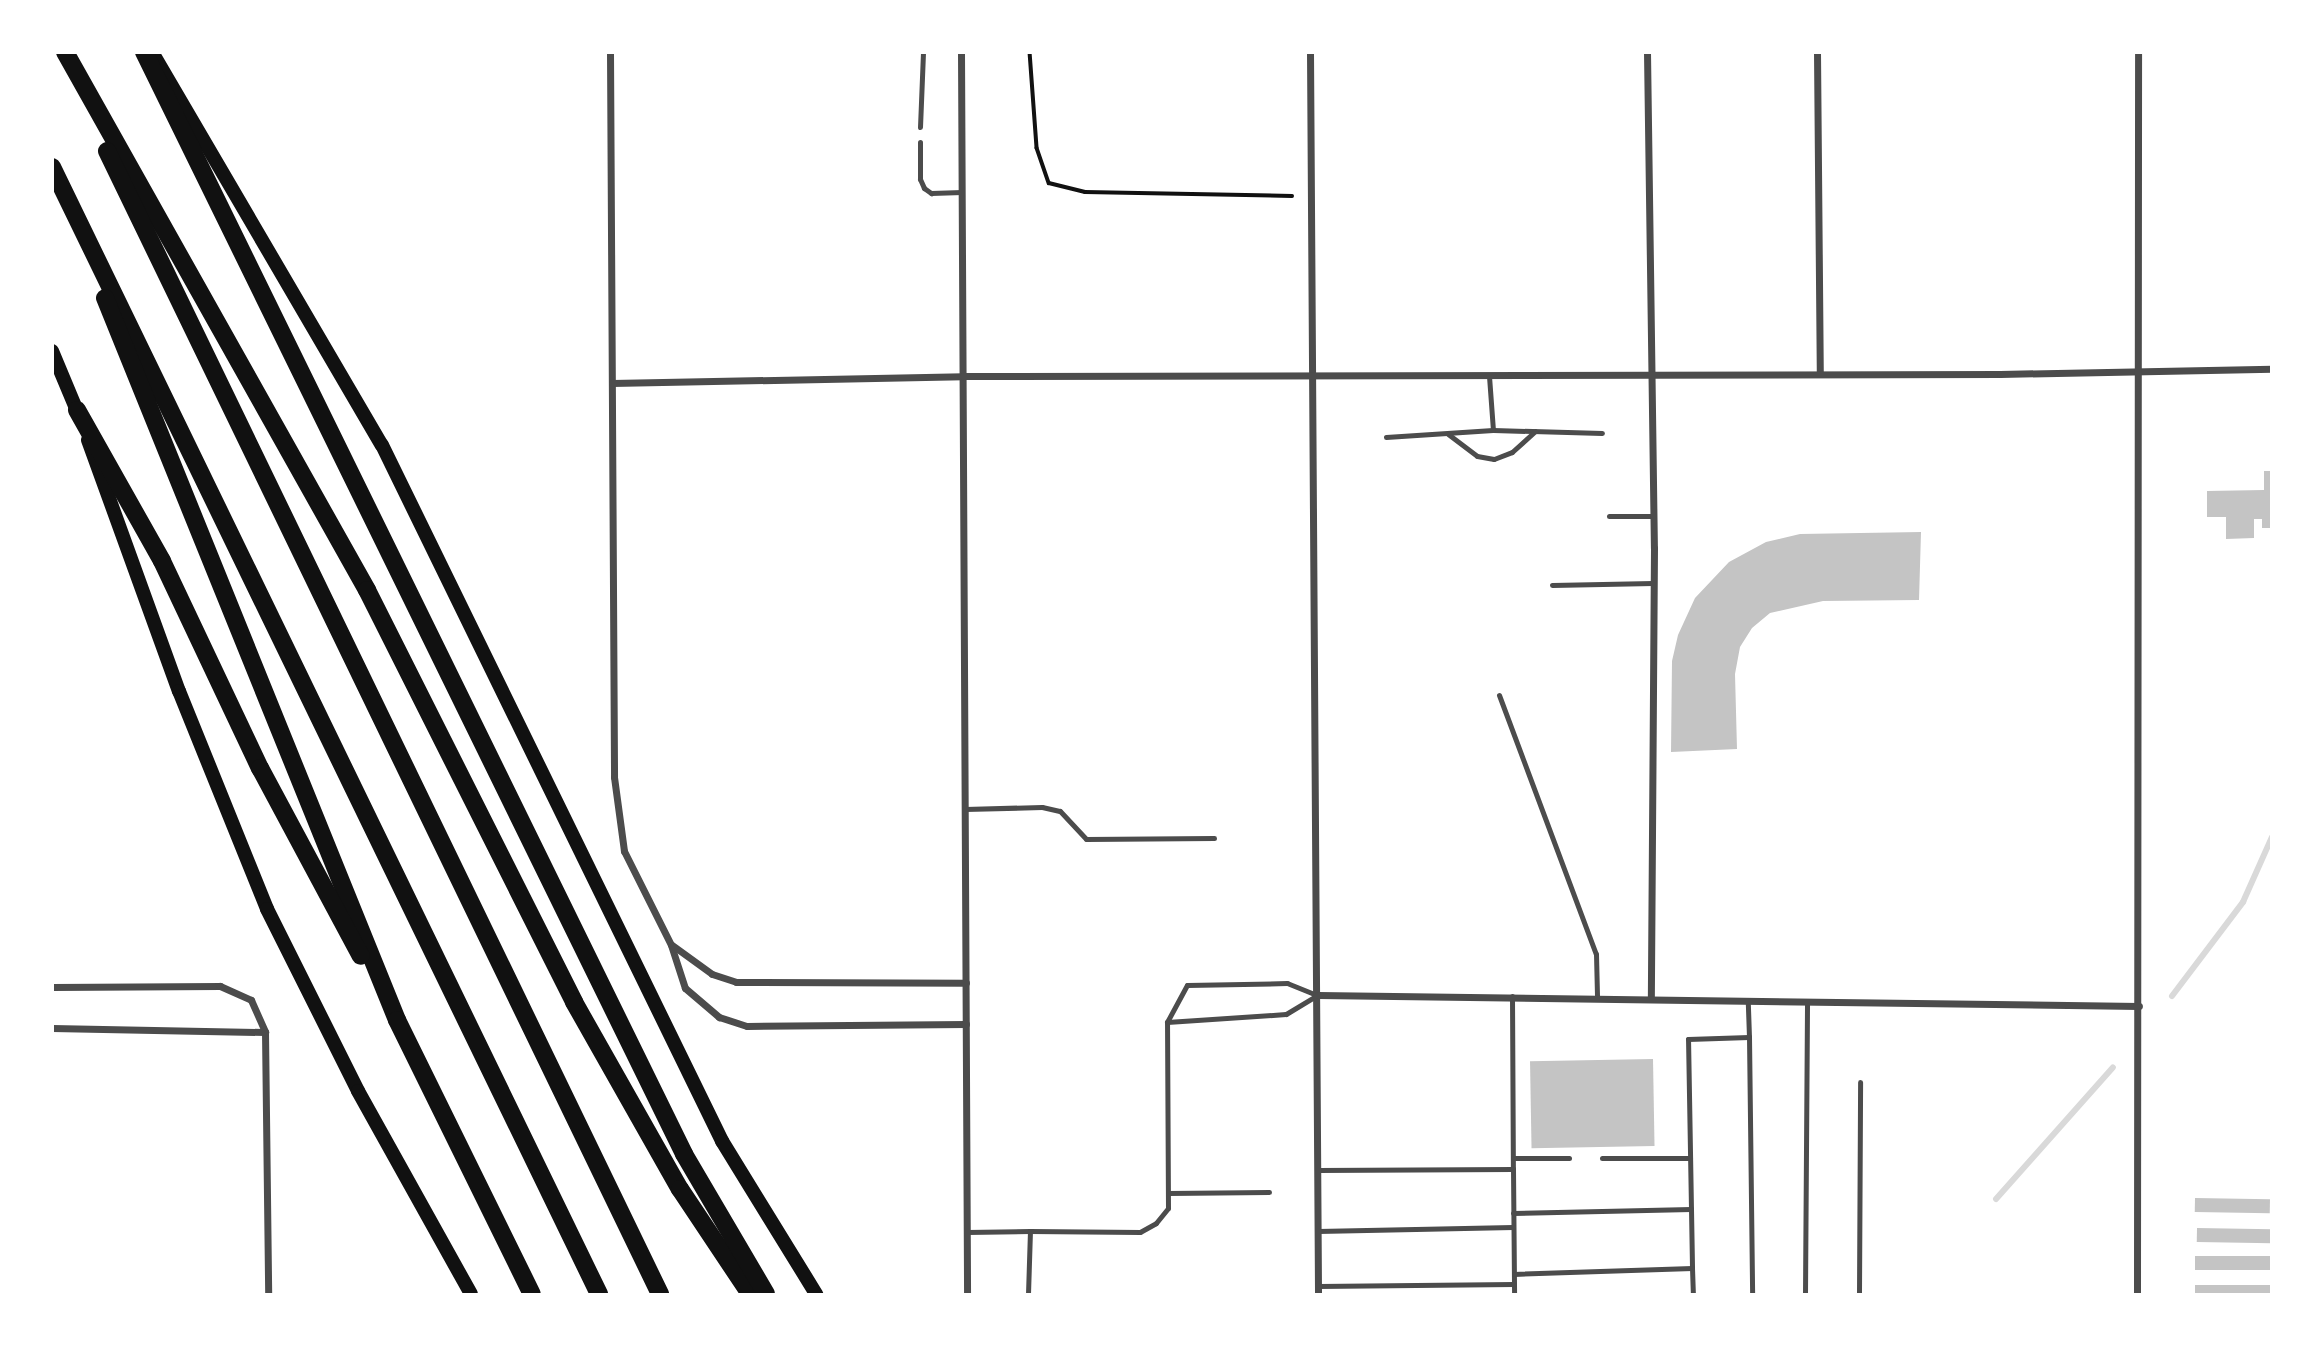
<!DOCTYPE html>
<html>
<head>
<meta charset="utf-8">
<style>
  body { margin:0 }
  #map { position:relative; width:2324px; height:1347px; overflow:hidden; background:#fff; font-family:Quicksand,sans-serif }
  div>[style] { position:absolute }
  .stream>* { height:6px; margin:-3px; padding:0 3px; transform-origin:3px; border-radius:3px; background:#d9d9d9 }
  .building>* { inset:0; background:#c4c4c4; transform-origin:0 0 }
  .path>* { height:3.5px; margin:-1.75px; padding:0 1.75px; transform-origin:1.75px; border-radius:1.75px; background:#111 }
  .service>* { height:5px; margin:-2.5px; padding:0 2.5px; transform-origin:2.5px; border-radius:2.5px; background:#4c4c4c }
  .minor>* { height:7px; margin:-3.5px; padding:0 3.5px; transform-origin:3.5px; border-radius:3.5px; background:#4c4c4c }
  .secondary>* { height:14px; margin:-7px; padding:0 7px; transform-origin:7px; border-radius:7px; background:#111 }
  .motorway>* { height:18px; margin:-9px; padding:0 9px; transform-origin:9px; border-radius:9px; background:#111 }
  span { translate:-50% -50%; white-space:nowrap; text-align:center; line-height:1.15; -webkit-text-stroke:7px #fff; paint-order:stroke }
  .frame { position:absolute; inset:0; border:54px solid #fff; pointer-events:none }
</style>
</head>
<body>
<div id="map">
  <div class="stream">
    <div style="left:2172px;top:996px;width:118px;rotate:-52.9deg"></div>
    <div style="left:2243px;top:902px;width:71px;rotate:-66deg"></div>
    <div style="left:1996px;top:1199px;width:176px;rotate:-48.4deg"></div>
  </div>
  <div class="building">
    <div style="clip-path:polygon(2264px 471px,2272px 471px,2272px 528px,2262px 528px,2262px 519px,2254px 519px,2254px 538px,2226px 539px,2226px 517px,2207px 517px,2207px 491px,2264px 490px)"></div>
    <div style="clip-path:polygon(1921px 532px,1919px 600px,1823px 601px,1770px 613px,1752px 628px,1740px 647px,1735px 674px,1737px 749px,1671px 752px,1672px 661px,1678px 635px,1695px 598px,1729px 562px,1766px 542px,1800px 534px)"></div>
    <div style="left:1653px;top:1059px;width:87px;height:123px;rotate:89deg"></div>
    <div style="left:2195px;top:1198px;width:75px;height:14px;rotate:1deg"></div>
    <div style="left:2197px;top:1228px;width:75px;height:14px;rotate:1deg"></div>
    <div style="left:2195px;top:1256px;width:75px;height:14px"></div>
    <div style="left:2195px;top:1285px;width:75px;height:9px"></div>
  </div>
  <div class="path">
    <div style="left:1030px;top:52px;width:96px;rotate:85.8deg"></div>
    <div style="left:1037px;top:148px;width:37px;rotate:71deg"></div>
    <div style="left:1049px;top:183px;width:37px;rotate:14deg"></div>
    <div style="left:1085px;top:192px;width:207px;rotate:1.1deg"></div>
  </div>
  <div class="service">
    <div style="left:920px;top:127px;width:75px;rotate:-87.7deg"></div>
    <div style="left:920px;top:142px;width:37px;rotate:90deg"></div>
    <div style="left:920px;top:179px;width:10px;rotate:66deg"></div>
    <div style="left:924px;top:188px;width:9px;rotate:36deg"></div>
    <div style="left:931px;top:193px;width:31px;rotate:-2deg"></div>
    <div style="left:1489px;top:376px;width:54px;rotate:85.8deg"></div>
    <div style="left:1493px;top:430px;width:109px;rotate:1.6deg"></div>
    <div style="left:1448px;top:434px;width:36px;rotate:37deg"></div>
    <div style="left:1477px;top:456px;width:17px;rotate:10deg"></div>
    <div style="left:1494px;top:459px;width:19px;rotate:-21deg"></div>
    <div style="left:1512px;top:452px;width:31px;rotate:-42deg"></div>
    <div style="left:1386px;top:437px;width:107px;rotate:-3.7deg"></div>
    <div style="left:1609px;top:516px;width:44px"></div>
    <div style="left:1552px;top:585px;width:101px;rotate:-1.1deg"></div>
    <div style="left:1499px;top:695px;width:277px;rotate:69.5deg"></div>
    <div style="left:1596px;top:954px;width:42px;rotate:88.6deg"></div>
    <div style="left:965px;top:809px;width:77px;rotate:-1.5deg"></div>
    <div style="left:1042px;top:807px;width:18px;rotate:13deg"></div>
    <div style="left:1060px;top:811px;width:38px;rotate:47deg"></div>
    <div style="left:1086px;top:839px;width:128px;rotate:-0.4deg"></div>
    <div style="left:1512px;top:996px;width:173px;rotate:89.7deg"></div>
    <div style="left:1167px;top:1022px;width:119px;rotate:-3.8deg"></div>
    <div style="left:1286px;top:1014px;width:37px;rotate:-31deg"></div>
    <div style="left:1749px;top:1037px;width:257px;rotate:89.3deg"></div>
    <div style="left:1513px;top:1158px;width:56px"></div>
    <div style="left:1602px;top:1158px;width:88px"></div>
    <div style="left:1318px;top:1170px;width:195px;rotate:-0.3deg"></div>
    <div style="left:1513px;top:1169px;width:125px;rotate:89.5deg"></div>
    <div style="left:1168px;top:1193px;width:101px;rotate:-0.6deg"></div>
    <div style="left:1691px;top:1209px;width:170px;rotate:-91deg"></div>
    <div style="left:1688px;top:1039px;width:61px;rotate:-1.9deg"></div>
    <div style="left:1749px;top:1037px;width:35px;rotate:-92deg"></div>
    <div style="left:1513px;top:1213px;width:178px;rotate:-1.3deg"></div>
    <div style="left:1691px;top:1209px;width:59px;rotate:89deg"></div>
    <div style="left:1692px;top:1268px;width:178px;rotate:178.1deg"></div>
    <div style="left:1318px;top:1231px;width:195px;rotate:-1.2deg"></div>
    <div style="left:967px;top:1232px;width:63px;rotate:-0.9deg"></div>
    <div style="left:1692px;top:1268px;width:26px;rotate:88deg"></div>
    <div style="left:1318px;top:1286px;width:196px;rotate:-0.6deg"></div>
    <div style="left:1028px;top:1294px;width:63px;rotate:-88.2deg"></div>
    <div style="left:1030px;top:1231px;width:110px;rotate:0.5deg"></div>
    <div style="left:1140px;top:1232px;width:18px;rotate:-29deg"></div>
    <div style="left:1156px;top:1223px;width:19px;rotate:-51deg"></div>
    <div style="left:1168px;top:1208px;width:186px;rotate:-90.3deg"></div>
    <div style="left:1167px;top:1022px;width:42px;rotate:-61.6deg"></div>
    <div style="left:1187px;top:985px;width:100px;rotate:-1.1deg"></div>
    <div style="left:1287px;top:983px;width:32px;rotate:22deg"></div>
    <div style="left:1805px;top:1294px;width:292px;rotate:-89.6deg"></div>
    <div style="left:1859px;top:1294px;width:212px;rotate:-89.7deg"></div>
  </div>
  <div class="minor">
    <div style="left:610px;top:52px;width:725px;rotate:89.68deg"></div>
    <div style="left:614px;top:777px;width:75px;rotate:82.3deg"></div>
    <div style="left:624px;top:851px;width:105px;rotate:63.4deg"></div>
    <div style="left:671px;top:945px;width:45px;rotate:72deg"></div>
    <div style="left:685px;top:988px;width:45px;rotate:40.5deg"></div>
    <div style="left:719px;top:1017px;width:29px;rotate:18deg"></div>
    <div style="left:747px;top:1026px;width:219px;rotate:-0.5deg"></div>
    <div style="left:961px;top:52px;width:1242px;rotate:89.72deg"></div>
    <div style="left:1310px;top:52px;width:1242px;rotate:89.63deg"></div>
    <div style="left:1647px;top:52px;width:496px;rotate:89.2deg"></div>
    <div style="left:1654px;top:548px;width:451px;rotate:90.4deg"></div>
    <div style="left:1817px;top:52px;width:322px;rotate:89.5deg"></div>
    <div style="left:612px;top:383px;width:351px;rotate:-1.1deg"></div>
    <div style="left:963px;top:376px;width:1037px;rotate:-0.11deg"></div>
    <div style="left:2000px;top:374px;width:272px;rotate:-1.1deg"></div>
    <div style="left:672px;top:945px;width:49px;rotate:35.9deg"></div>
    <div style="left:712px;top:974px;width:25px;rotate:18deg"></div>
    <div style="left:736px;top:982px;width:230px;rotate:0.2deg"></div>
    <div style="left:52px;top:987px;width:168px;rotate:-0.3deg"></div>
    <div style="left:220px;top:986px;width:34px;rotate:24deg"></div>
    <div style="left:251px;top:1000px;width:35px;rotate:66deg"></div>
    <div style="left:265px;top:1032px;width:262px;rotate:89.3deg"></div>
    <div style="left:1318px;top:995px;width:821px;rotate:0.77deg"></div>
    <div style="left:52px;top:1028px;width:213px;rotate:1.1deg"></div>
    <div style="left:2137px;top:1294px;width:1242px;rotate:-89.95deg"></div>
  </div>
  <div class="secondary">
    <div style="left:152px;top:52px;width:455px;rotate:59.7deg"></div>
    <div style="left:382px;top:445px;width:775px;rotate:63.96deg"></div>
    <div style="left:722px;top:1141px;width:180px;rotate:58.4deg"></div>
    <div style="left:52px;top:351px;width:73px;rotate:67.3deg"></div>
    <div style="left:88px;top:440px;width:267px;rotate:70.1deg"></div>
    <div style="left:179px;top:691px;width:235px;rotate:68deg"></div>
    <div style="left:267px;top:909px;width:203px;rotate:63.4deg"></div>
    <div style="left:358px;top:1091px;width:232px;rotate:60.9deg"></div>
  </div>
  <div class="motorway">
    <div style="left:65px;top:52px;width:617px;rotate:60.69deg"></div>
    <div style="left:367px;top:590px;width:461px;rotate:63.3deg"></div>
    <div style="left:574px;top:1002px;width:215px;rotate:60.5deg"></div>
    <div style="left:680px;top:1189px;width:126px;rotate:56.3deg"></div>
    <div style="left:144px;top:52px;width:1227px;rotate:63.89deg"></div>
    <div style="left:684px;top:1154px;width:162px;rotate:59.6deg"></div>
    <div style="left:107px;top:151px;width:1270px;rotate:64.18deg"></div>
    <div style="left:52px;top:167px;width:1253px;rotate:64.11deg"></div>
    <div style="left:105px;top:298px;width:779px;rotate:67.98deg"></div>
    <div style="left:397px;top:1020px;width:305px;rotate:63.8deg"></div>
    <div style="left:77px;top:410px;width:173px;rotate:60.6deg"></div>
    <div style="left:162px;top:561px;width:229px;rotate:64.7deg"></div>
    <div style="left:260px;top:768px;width:213px;rotate:61.8deg"></div>
  </div>
  <div class="frame"></div>
</div>
</body>
</html>
